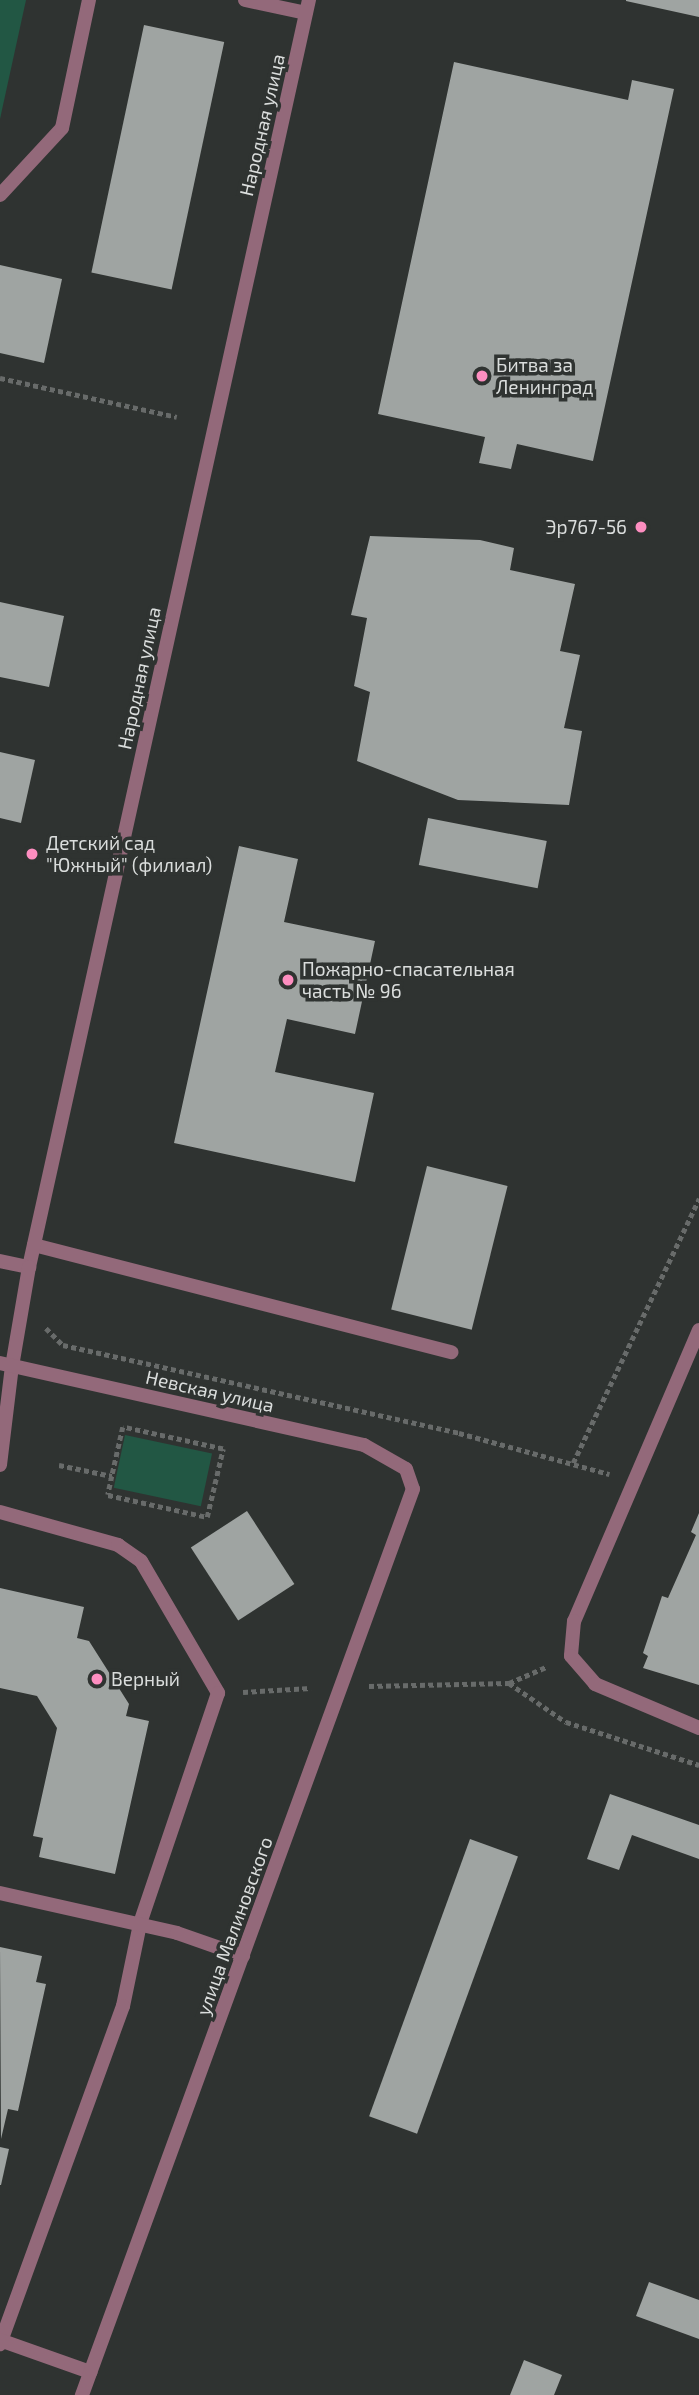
<!DOCTYPE html>
<html>
<head>
<meta charset="utf-8">
<style>
  body { margin:0 }
  #map { position:relative; width:699px; height:2395px; overflow:hidden; background:#2f3331; font-family:"Exo 2",sans-serif }
  div>[style] { position:absolute }
  .green>* { inset:0; background:#225744; transform-origin:0 0 }
  .building>* { inset:0; background:#9fa4a2; transform-origin:0 0 }
  .path>* { height:4.5px; margin-top:-2.25px; transform-origin:0; background:repeating-linear-gradient(90deg,#686b6a 0 5px,transparent 0 8.5px) }
  .service>* { height:14px; margin:-7px; padding:0 7px; transform-origin:7px; border-radius:7px; background:#93697a }
  .minor>* { height:14px; margin:-7px; padding:0 7px; transform-origin:7px; border-radius:7px; background:#93697a }
  .tertiary>* { height:14px; margin:-7px; padding:0 7px; transform-origin:7px; border-radius:7px; background:#93697a }
  .dots>* { width:19px; height:19px; translate:-50% -50%; box-sizing:border-box; border:4px solid #2f3331; border-radius:50% }
  span { translate:-50% -50%; white-space:nowrap; text-align:center; line-height:1.15; -webkit-text-stroke:7px #2f3331; paint-order:stroke }
  .street-label { font-size:19px; color:#dadddc }
  .poi-label { font-size:19px; color:#dadddc }
  .left { translate:0 -50%; text-align:left }
  .right { translate:-100% -50%; text-align:right }
</style>
</head>
<body>
<div id="map">
  <div class="green">
    <div style="clip-path:polygon(0 0,26px 0,0 119px)"></div>
    <div style="left:125px;top:1435px;width:89px;height:54px;rotate:12deg"></div>
  </div>
  <div class="building">
    <div style="clip-path:polygon(699px 0,699px 17px,626px 1px,626px 0)"></div>
    <div style="left:144px;top:25px;width:82px;height:253px;rotate:12deg"></div>
    <div style="clip-path:polygon(454px 62px,628px 100px,632px 80px,674px 89px,593px 461px,517px 444px,511px 469px,479px 463px,485px 437px,378px 414px)"></div>
    <div style="clip-path:polygon(0 265px,62px 279px,44px 363px,0 353px)"></div>
    <div style="clip-path:polygon(370px 536px,480px 540px,514px 548px,510px 570px,575px 584px,560px 651px,580px 655px,564px 728px,582px 731px,569px 805px,458px 800px,357px 761px,370px 692px,354px 686px,367px 618px,351px 615px)"></div>
    <div style="clip-path:polygon(0 602px,64px 616px,49px 687px,0 677px)"></div>
    <div style="clip-path:polygon(0 752px,35px 760px,21px 823px,0 818px)"></div>
    <div style="left:428px;top:818px;width:121px;height:48px;rotate:11deg"></div>
    <div style="clip-path:polygon(239px 846px,298px 859px,284px 922px,375px 941px,355px 1034px,287px 1019px,275px 1072px,374px 1093px,355px 1182px,174px 1143px)"></div>
    <div style="left:427px;top:1166px;width:83px;height:148px;rotate:14deg"></div>
    <div style="left:247px;top:1511px;width:87px;height:67px;rotate:57deg"></div>
    <div style="clip-path:polygon(699px 1513px,699px 1685px,643px 1668px,648px 1656px,643px 1653px,662px 1596px,668px 1598px,696px 1535px,691px 1532px)"></div>
    <div style="clip-path:polygon(0 1588px,84px 1607px,77px 1638px,89px 1641px,129px 1704px,126px 1716px,149px 1721px,115px 1874px,39px 1857px,43px 1838px,33px 1836px,57px 1728px,37px 1696px,0 1688px)"></div>
    <div style="clip-path:polygon(610px 1794px,699px 1825px,699px 1859px,632px 1835px,619px 1870px,587px 1859px)"></div>
    <div style="left:470px;top:1839px;width:51px;height:295px;rotate:20deg"></div>
    <div style="clip-path:polygon(0 1947px,42px 1956px,36px 1982px,46px 1984px,18px 2111px,8px 2109px,1px 2139px)"></div>
    <div style="clip-path:polygon(0 2147px,9px 2149px,1px 2185px,0 2185px)"></div>
    <div style="clip-path:polygon(649px 2282px,699px 2300px,699px 2339px,636px 2316px)"></div>
    <div style="clip-path:polygon(524px 2360px,562px 2375px,554px 2395px,510px 2395px)"></div>
  </div>
  <div class="path">
    <div style="left:0;top:378px;width:181px;rotate:12.4deg"></div>
    <div style="left:46px;top:1328px;width:24px;rotate:45deg"></div>
    <div style="left:63px;top:1345px;width:406px;rotate:12.5deg"></div>
    <div style="left:459px;top:1433px;width:156px;rotate:15.3deg"></div>
    <div style="left:573px;top:1463px;width:293px;rotate:-64.5deg"></div>
    <div style="left:59px;top:1465px;width:54px;rotate:11.7deg"></div>
    <div style="left:112px;top:1476px;width:19px;rotate:102deg"></div>
    <div style="left:108px;top:1495px;width:101px;rotate:12.5deg"></div>
    <div style="left:207px;top:1517px;width:70px;rotate:-76.8deg"></div>
    <div style="left:223px;top:1449px;width:102px;rotate:-167.6deg"></div>
    <div style="left:123px;top:1427px;width:50px;rotate:102.7deg"></div>
    <div style="left:509px;top:1683px;width:69px;rotate:34.4deg"></div>
    <div style="left:566px;top:1722px;width:140px;rotate:17.9deg"></div>
    <div style="left:369px;top:1686px;width:140px;rotate:-1.2deg"></div>
    <div style="left:509px;top:1683px;width:40px;rotate:-23.4deg"></div>
    <div style="left:243px;top:1692px;width:68px;rotate:-3.4deg"></div>
  </div>
  <div class="service">
    <div style="left:245px;top:0;width:62px;rotate:12deg"></div>
    <div style="left:0;top:195px;width:91px;rotate:-47.2deg"></div>
    <div style="left:62px;top:128px;width:131px;rotate:-78.1deg"></div>
    <div style="left:34px;top:1245px;width:431px;rotate:14.4deg"></div>
    <div style="left:699px;top:1330px;width:317px;rotate:113.2deg"></div>
    <div style="left:574px;top:1621px;width:35px;rotate:95deg"></div>
    <div style="left:571px;top:1656px;width:37px;rotate:49deg"></div>
    <div style="left:595px;top:1684px;width:113px;rotate:22.9deg"></div>
    <div style="left:0;top:1465px;width:100px;rotate:-83.1deg"></div>
    <div style="left:0;top:1512px;width:123px;rotate:15.6deg"></div>
    <div style="left:118px;top:1545px;width:28px;rotate:35deg"></div>
    <div style="left:141px;top:1561px;width:153px;rotate:59.7deg"></div>
    <div style="left:218px;top:1693px;width:244px;rotate:108.7deg"></div>
    <div style="left:140px;top:1924px;width:84px;rotate:101.7deg"></div>
    <div style="left:123px;top:2006px;width:360px;rotate:110deg"></div>
    <div style="left:0;top:1893px;width:181px;rotate:12.7deg"></div>
    <div style="left:177px;top:1933px;width:70px;rotate:19.2deg"></div>
    <div style="left:0;top:2340px;width:96px;rotate:19.6deg"></div>
  </div>
  <div class="minor">
    <div style="left:29px;top:1267px;width:1298px;rotate:-77.54deg"></div>
  </div>
  <div class="tertiary">
    <div style="left:0;top:1261px;width:30px;rotate:12deg"></div>
    <div style="left:29px;top:1267px;width:100px;rotate:99.7deg"></div>
    <div style="left:0;top:1363px;width:373px;rotate:12.7deg"></div>
    <div style="left:364px;top:1445px;width:48px;rotate:29.7deg"></div>
    <div style="left:406px;top:1469px;width:21px;rotate:71deg"></div>
    <div style="left:413px;top:1489px;width:965px;rotate:110.07deg"></div>
  </div>
  <div class="dots">
    <div style="left:482px;top:376px;background:#fd8ec0"></div>
    <div style="left:641px;top:527px;background:#fd8ec0"></div>
    <div style="left:32px;top:854px;background:#fd8ec0"></div>
    <div style="left:288px;top:980px;background:#fd8ec0"></div>
    <div style="left:97px;top:1679px;background:#fd8ec0"></div>
  </div>
  <div class="street-label">
    <span style="left:262px;top:125px;rotate:-77deg">Народная улица</span>
    <span style="left:139px;top:678px;rotate:-78deg">Народная улица</span>
    <span style="left:210px;top:1391px;rotate:13deg">Невская улица</span>
    <span style="left:234px;top:1926px;rotate:-70deg">улица Малиновского</span>
  </div>
  <div class="poi-label">
    <span class="left" style="left:496px;top:376px">Битва за<br>Ленинград</span>
    <span class="right" style="left:627px;top:527px">Эр767-56</span>
    <span class="left" style="left:46px;top:854px">Детский сад<br>"Южный" (филиал)</span>
    <span class="left" style="left:302px;top:980px">Пожарно-спасательная<br>часть № 96</span>
    <span class="left" style="left:111px;top:1679px">Верный</span>
  </div>
</div>
</body>
</html>
